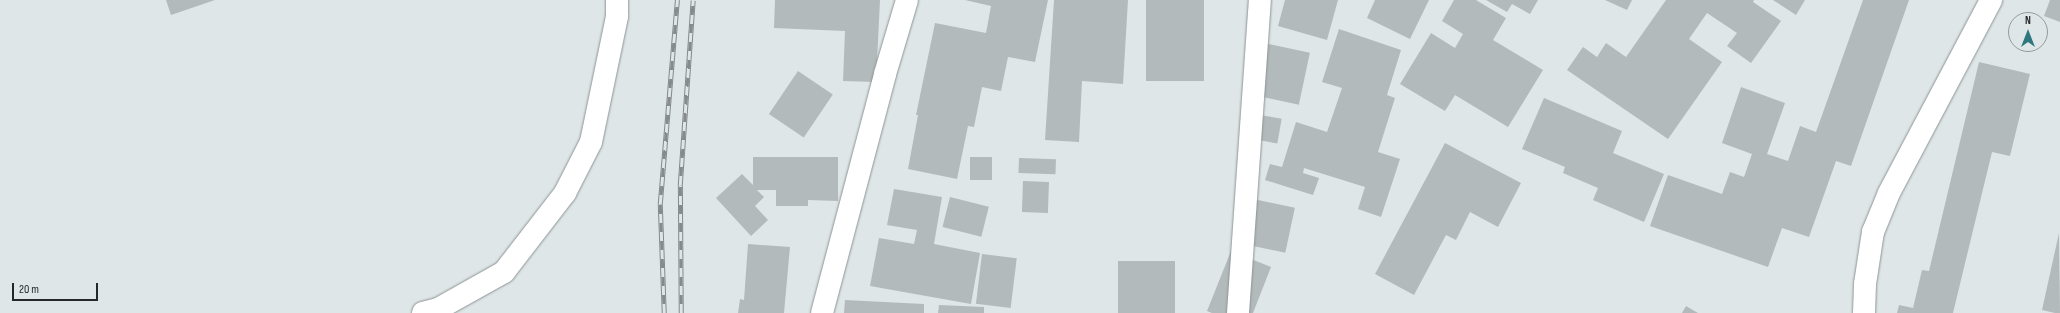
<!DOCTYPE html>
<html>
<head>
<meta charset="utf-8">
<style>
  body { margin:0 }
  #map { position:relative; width:2060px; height:313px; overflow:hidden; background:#dfe6e7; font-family:"Sofia Sans Condensed",sans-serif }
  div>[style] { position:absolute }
  .building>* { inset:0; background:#b3babb; transform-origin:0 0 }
  .roads { filter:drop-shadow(0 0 1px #8d9495) drop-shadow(0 0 1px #8d9495) }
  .minor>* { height:22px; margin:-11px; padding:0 11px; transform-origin:11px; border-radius:11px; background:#fff }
  .major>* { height:22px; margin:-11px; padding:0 11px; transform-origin:11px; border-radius:11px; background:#fff }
  .rail>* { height:4.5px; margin-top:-2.25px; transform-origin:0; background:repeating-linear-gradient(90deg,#dfe6e7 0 9px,#858a8b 0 18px); box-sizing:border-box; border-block:1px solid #858a8b }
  span { translate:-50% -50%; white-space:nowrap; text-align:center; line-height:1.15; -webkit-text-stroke:3.5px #dfe6e7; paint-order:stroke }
  .north { position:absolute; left:2008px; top:12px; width:40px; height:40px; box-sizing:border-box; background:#dfe6e7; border:1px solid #949a9a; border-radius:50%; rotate:0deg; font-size:11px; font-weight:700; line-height:16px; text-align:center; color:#242727 }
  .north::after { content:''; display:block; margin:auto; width:14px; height:18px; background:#2e777f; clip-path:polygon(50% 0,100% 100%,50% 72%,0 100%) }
  .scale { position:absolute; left:12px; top:283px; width:86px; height:18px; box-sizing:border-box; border:2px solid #242727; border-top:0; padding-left:5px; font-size:12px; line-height:14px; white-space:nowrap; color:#242727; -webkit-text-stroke:3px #dfe6e7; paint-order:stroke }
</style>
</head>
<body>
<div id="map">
  <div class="building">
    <div style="clip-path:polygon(166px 0,215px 0,171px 15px)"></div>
    <div style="clip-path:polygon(775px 0,880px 0,876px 82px,843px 81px,845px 31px,774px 28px)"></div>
    <div style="clip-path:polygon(965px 0,1048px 0,1035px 62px,1008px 57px,1001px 91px,982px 87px,974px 127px,968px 126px,957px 179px,908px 169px,918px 115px,916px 115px,935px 23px,986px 33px,991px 6px)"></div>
    <div style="clip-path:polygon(1054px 0,1128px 0,1123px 84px,1082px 81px,1079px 142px,1045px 140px)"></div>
    <div style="left:1146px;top:0;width:58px;height:81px"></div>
    <div style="clip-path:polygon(1285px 0,1338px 0,1327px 40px,1278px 26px)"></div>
    <div style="clip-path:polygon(1375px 0,1429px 0,1410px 39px,1367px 18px)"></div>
    <div style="clip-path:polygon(1454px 0,1476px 0,1506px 18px,1493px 40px,1543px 70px,1508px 127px,1455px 95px,1445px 111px,1400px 84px,1431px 33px,1455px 48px,1463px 34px,1442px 21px)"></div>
    <div style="clip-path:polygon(1486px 0,1538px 0,1530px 14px,1512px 4px,1507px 12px)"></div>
    <div style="clip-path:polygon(1605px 0,1632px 0,1627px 10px)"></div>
    <div style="clip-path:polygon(1666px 0,1754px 0,1753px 2px,1781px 21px,1751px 63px,1727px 46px,1737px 33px,1707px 13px,1689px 39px,1722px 62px,1668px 139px,1567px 70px,1583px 47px,1597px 57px,1606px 43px,1626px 57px)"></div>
    <div style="clip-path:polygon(1773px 0,1805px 0,1796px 15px)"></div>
    <div style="clip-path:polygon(1863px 0,1909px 0,1851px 166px,1836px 161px,1809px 237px,1782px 228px,1768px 267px,1650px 226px,1668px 175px,1722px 194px,1730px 172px,1744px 177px,1752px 154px,1722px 143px,1741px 87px,1785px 103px,1767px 154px,1788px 161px,1800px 126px,1816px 132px)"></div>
    <div style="clip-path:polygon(2050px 0,2060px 0,2060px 22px,2044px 16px)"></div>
    <div style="clip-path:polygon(1339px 29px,1401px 50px,1387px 95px,1395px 98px,1378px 152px,1400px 159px,1381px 217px,1358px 209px,1365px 187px,1304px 168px,1303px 173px,1319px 178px,1313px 195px,1265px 180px,1270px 164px,1282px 167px,1296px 122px,1327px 132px,1342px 88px,1322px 82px)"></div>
    <div style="left:1259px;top:42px;width:52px;height:53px;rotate:12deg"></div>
    <div style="clip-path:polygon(1979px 62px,2030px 74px,2010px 156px,1992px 152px,1953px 313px,1897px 313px,1899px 305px,1913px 308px,1922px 270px,1929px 271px)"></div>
    <div style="left:798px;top:71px;width:42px;height:52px;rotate:34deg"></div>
    <div style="clip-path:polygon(1544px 98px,1622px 131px,1613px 153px,1664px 174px,1644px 222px,1593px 200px,1598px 188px,1563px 173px,1565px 167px,1522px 149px)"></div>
    <div style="left:1260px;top:115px;width:22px;height:25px;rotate:10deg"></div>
    <div style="clip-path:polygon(1445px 143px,1521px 183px,1498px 227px,1470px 212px,1456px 240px,1446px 235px,1414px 295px,1375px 274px)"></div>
    <div style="clip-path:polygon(753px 157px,838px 157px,838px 201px,808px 200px,808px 206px,776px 206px,776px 190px,757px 190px,764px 197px,755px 206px,768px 220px,751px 236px,716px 198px,742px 174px,753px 185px)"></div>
    <div style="left:970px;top:157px;width:22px;height:23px"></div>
    <div style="left:1019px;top:158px;width:37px;height:15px;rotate:2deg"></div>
    <div style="left:1023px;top:181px;width:26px;height:31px;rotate:2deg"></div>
    <div style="clip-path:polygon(894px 189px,942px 197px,934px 244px,980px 253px,971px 304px,870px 286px,879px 238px,914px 244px,917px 230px,887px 225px)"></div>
    <div style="left:950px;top:197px;width:40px;height:31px;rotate:14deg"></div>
    <div style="left:1244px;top:197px;width:52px;height:46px;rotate:12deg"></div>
    <div style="clip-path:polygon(2059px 233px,2060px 313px,2055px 313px,2042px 310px)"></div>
    <div style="clip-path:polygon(748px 244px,790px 247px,784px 313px,738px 313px,740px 299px,744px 300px)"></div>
    <div style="clip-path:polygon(1231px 251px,1271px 267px,1253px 313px,1212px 313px,1207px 311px)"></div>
    <div style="left:982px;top:254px;width:35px;height:50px;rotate:7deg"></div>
    <div style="left:1118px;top:261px;width:57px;height:52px"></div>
    <div style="clip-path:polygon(845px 300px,924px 304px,924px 313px,844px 313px)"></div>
    <div style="clip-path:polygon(939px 305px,984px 307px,984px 313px,938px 313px)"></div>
    <div style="clip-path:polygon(1686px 306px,1698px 313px,1682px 313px)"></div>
  </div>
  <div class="roads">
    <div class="minor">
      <div style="left:822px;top:313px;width:247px;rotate:-75.2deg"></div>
      <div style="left:885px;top:74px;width:77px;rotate:-73.4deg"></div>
      <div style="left:1238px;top:313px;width:314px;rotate:-86deg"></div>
      <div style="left:1864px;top:313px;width:29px;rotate:-88deg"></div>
      <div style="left:1865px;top:284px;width:53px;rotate:-81.3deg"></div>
      <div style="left:1873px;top:232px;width:42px;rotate:-67.7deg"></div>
      <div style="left:1889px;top:193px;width:218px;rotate:-62.1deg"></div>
    </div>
    <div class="major">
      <div style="left:423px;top:313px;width:16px;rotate:-15deg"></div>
      <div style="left:438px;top:309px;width:76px;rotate:-29.3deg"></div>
      <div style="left:504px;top:272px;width:100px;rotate:-52.3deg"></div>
      <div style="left:565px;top:193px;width:57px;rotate:-63deg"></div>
      <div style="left:591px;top:142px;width:129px;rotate:-78.3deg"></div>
      <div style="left:617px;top:16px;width:16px;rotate:-90deg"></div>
    </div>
  </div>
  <div class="rail">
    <div style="left:664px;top:313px;width:109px;rotate:-92.1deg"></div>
    <div style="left:660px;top:204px;width:205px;rotate:-85.2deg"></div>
    <div style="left:681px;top:313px;width:128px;rotate:-90.4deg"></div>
    <div style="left:680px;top:185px;width:185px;rotate:-86deg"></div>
  </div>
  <div class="north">N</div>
  <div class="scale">20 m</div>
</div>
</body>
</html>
